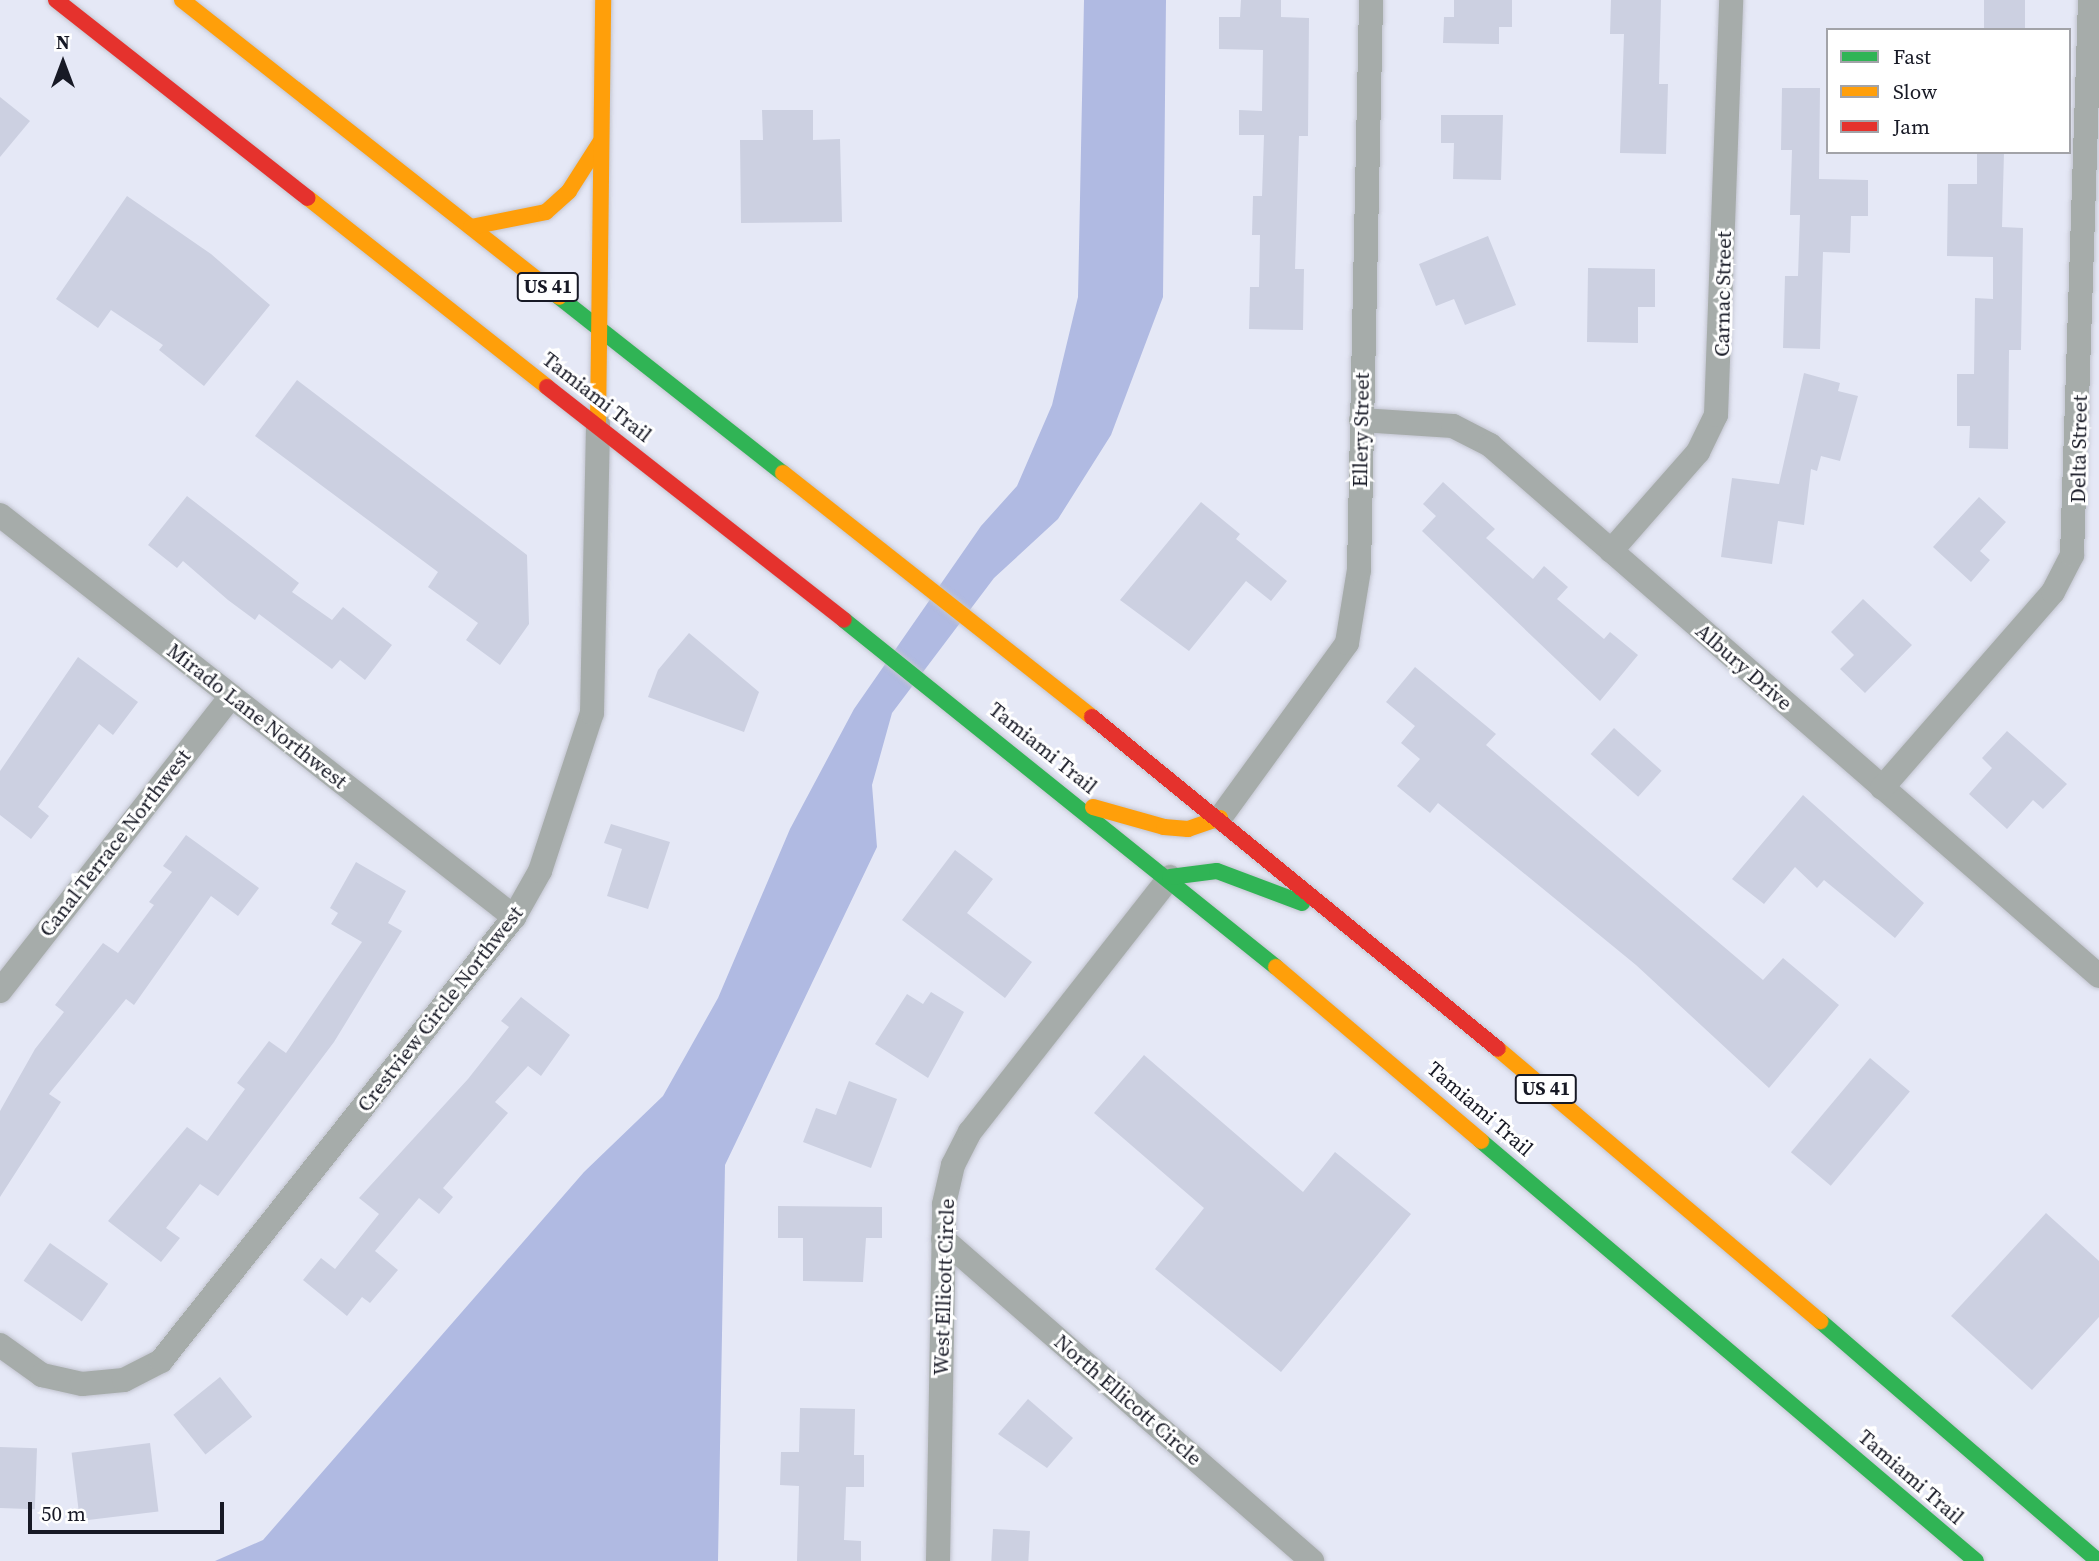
<!DOCTYPE html>
<html>
<head>
<meta charset="utf-8">
<style>
  body { margin:0 }
  #map { position:relative; width:2099px; height:1561px; overflow:hidden; background:#e5e8f6; font-family:"Source Serif 4",serif }
  div>[style] { position:absolute }
  .water>* { inset:0; background:#b0bae2 }
  .building>* { inset:0; background:#ccd0e1; transform-origin:0 0 }
  .roads { filter:drop-shadow(0 0 2px #c2c4cf) drop-shadow(0 0 2px #c2c4cf) }
  .street>* { height:24px; margin:-12px; padding:0 12px; transform-origin:12px; border-radius:12px; background:#a6acaa }
  .fast>* { height:16px; margin:-8px; padding:0 8px; transform-origin:8px; border-radius:8px; background:#30b455 }
  .slow>* { height:16px; margin:-8px; padding:0 8px; transform-origin:8px; border-radius:8px; background:#ff9f0a }
  .jam>* { height:16px; margin:-8px; padding:0 8px; transform-origin:8px; border-radius:8px; background:#e5322d }
  span { translate:-50% -50%; white-space:nowrap; text-align:center; line-height:1.15; -webkit-text-stroke:6px #fff; paint-order:stroke }
  .shield-label span { padding:2px 5px; background:#fff; border:2px solid; border-radius:5px; -webkit-text-stroke-width:0 }
  .shield-label { font-size:19px; color:#171925; font-weight:700 }
  .street-label { font-size:21px; color:#171925 }
  .legend { position:absolute; left:1826px; top:28px; width:245px; height:126px; box-sizing:border-box; background:#fff; border:2px solid #a2a3a8; margin:0; padding:9px 12px; list-style:none; font-size:21px; color:#171925 }
  .legend li { display:flex; align-items:center; gap:14px; height:35px }
  .legend b { width:35px; border:2px solid #a2a3a8 }
  .north { position:absolute; left:28px; top:28px; width:70px; height:70px; -webkit-text-stroke:5px #fff; paint-order:stroke; rotate:0deg; font-size:19px; font-weight:700; line-height:28px; text-align:center; color:#171925 }
  .north::after { content:''; display:block; margin:auto; width:24px; height:32px; background:#171925; clip-path:polygon(50% 0,100% 100%,50% 72%,0 100%) }
  .scale { position:absolute; left:28px; top:1502px; width:196px; height:32px; box-sizing:border-box; border:4px solid #171925; border-top:0; padding-left:9px; font-size:21px; line-height:24px; white-space:nowrap; color:#171925; -webkit-text-stroke:5px #fff; paint-order:stroke }
</style>
</head>
<body>
<div id="map">
  <div class="water">
    <div style="clip-path:polygon(1084px 0,1166px 0,1163px 297px,1111px 435px,1058px 519px,994px 578px,892px 713px,872px 785px,877px 847px,725px 1165px,718px 1561px,215px 1561px,263px 1540px,584px 1172px,663px 1096px,718px 998px,790px 829px,854px 709px,981px 526px,1017px 486px,1052px 405px,1078px 297px)"></div>
  </div>
  <div class="building">
    <div style="clip-path:polygon(1241px 0,1281px 0,1281px 17px,1309px 18px,1308px 136px,1299px 136px,1295px 269px,1304px 269px,1303px 330px,1249px 329px,1250px 287px,1259px 287px,1260px 235px,1252px 235px,1253px 196px,1262px 196px,1264px 135px,1239px 135px,1239px 110px,1262px 111px,1263px 50px,1219px 49px,1219px 17px,1240px 17px)"></div>
    <div style="clip-path:polygon(1454px 0,1512px 0,1512px 27px,1499px 27px,1499px 44px,1443px 43px,1444px 17px,1454px 17px)"></div>
    <div style="clip-path:polygon(1611px 0,1661px 0,1659px 84px,1668px 84px,1666px 154px,1620px 153px,1624px 34px,1610px 34px)"></div>
    <div style="left:1984px;top:0;width:41px;height:30px"></div>
    <div style="clip-path:polygon(1782px 88px,1820px 88px,1819px 179px,1868px 180px,1868px 216px,1851px 216px,1850px 253px,1823px 252px,1820px 349px,1783px 348px,1785px 276px,1798px 276px,1800px 215px,1790px 215px,1792px 150px,1781px 150px)"></div>
    <div style="clip-path:polygon(0 97px,30px 121px,0 157px)"></div>
    <div style="clip-path:polygon(762px 110px,813px 110px,813px 140px,840px 139px,842px 222px,741px 223px,740px 140px,763px 140px)"></div>
    <div style="clip-path:polygon(1441px 115px,1503px 115px,1501px 180px,1453px 179px,1454px 143px,1441px 143px)"></div>
    <div style="clip-path:polygon(1977px 152px,2004px 152px,2002px 227px,2023px 228px,2021px 350px,2009px 350px,2008px 449px,1969px 448px,1970px 426px,1957px 426px,1957px 374px,1974px 374px,1975px 298px,1993px 299px,1993px 257px,1947px 256px,1948px 184px,1977px 184px)"></div>
    <div style="clip-path:polygon(127px 196px,211px 254px,270px 305px,204px 386px,159px 350px,163px 345px,111px 310px,98px 328px,56px 299px)"></div>
    <div style="clip-path:polygon(1488px 236px,1516px 305px,1465px 325px,1454px 299px,1436px 306px,1419px 264px)"></div>
    <div style="clip-path:polygon(1588px 268px,1655px 269px,1655px 307px,1638px 307px,1638px 343px,1587px 342px)"></div>
    <div style="clip-path:polygon(1804px 373px,1840px 383px,1838px 391px,1858px 396px,1840px 461px,1821px 456px,1817px 471px,1811px 469px,1804px 525px,1778px 521px,1772px 564px,1721px 557px,1732px 478px,1779px 484px)"></div>
    <div style="clip-path:polygon(297px 380px,527px 555px,529px 624px,500px 665px,466px 640px,478px 623px,428px 587px,438px 572px,255px 436px)"></div>
    <div style="clip-path:polygon(1443px 482px,1495px 529px,1486px 538px,1533px 579px,1544px 566px,1568px 587px,1557px 599px,1604px 639px,1610px 632px,1638px 655px,1600px 701px,1422px 531px,1436px 516px,1423px 504px)"></div>
    <div style="clip-path:polygon(187px 496px,299px 583px,292px 592px,332px 620px,343px 607px,392px 645px,365px 680px,340px 660px,332px 669px,259px 614px,255px 620px,228px 600px,183px 561px,177px 568px,148px 545px)"></div>
    <div style="clip-path:polygon(1979px 497px,2006px 522px,1980px 551px,1990px 560px,1971px 582px,1933px 547px)"></div>
    <div style="clip-path:polygon(1201px 502px,1240px 534px,1236px 539px,1287px 581px,1271px 601px,1246px 581px,1189px 651px,1120px 600px)"></div>
    <div style="clip-path:polygon(1863px 599px,1912px 645px,1865px 693px,1840px 669px,1854px 655px,1831px 632px)"></div>
    <div style="clip-path:polygon(689px 633px,759px 692px,744px 732px,648px 697px,658px 670px)"></div>
    <div style="clip-path:polygon(78px 657px,138px 702px,113px 735px,99px 724px,38px 807px,49px 816px,31px 839px,0 815px,0 771px)"></div>
    <div style="clip-path:polygon(1415px 667px,1496px 734px,1486px 745px,1763px 980px,1783px 958px,1839px 1005px,1769px 1088px,1636px 965px,1438px 803px,1430px 813px,1397px 786px,1420px 759px,1401px 743px,1415px 726px,1386px 702px)"></div>
    <div style="left:1614px;top:728px;width:64px;height:35px;rotate:42deg"></div>
    <div style="clip-path:polygon(2007px 731px,2067px 784px,2043px 809px,2033px 800px,2007px 829px,1969px 794px,1992px 768px,1982px 758px)"></div>
    <div style="clip-path:polygon(1803px 795px,1924px 903px,1895px 938px,1824px 880px,1817px 888px,1795px 867px,1764px 904px,1732px 879px)"></div>
    <div style="clip-path:polygon(611px 824px,670px 842px,648px 909px,607px 896px,622px 849px,604px 843px)"></div>
    <div style="clip-path:polygon(186px 835px,259px 888px,238px 916px,211px 896px,134px 1005px,126px 999px,49px 1094px,61px 1102px,0 1197px,0 1111px,35px 1049px,64px 1012px,55px 1005px,103px 943px,118px 953px,154px 905px,149px 902px,172px 872px,163px 866px)"></div>
    <div style="clip-path:polygon(955px 850px,993px 879px,967px 913px,1032px 962px,1005px 998px,902px 920px)"></div>
    <div style="clip-path:polygon(356px 862px,406px 891px,388px 923px,402px 931px,334px 1042px,218px 1196px,200px 1184px,166px 1228px,180px 1238px,161px 1262px,108px 1221px,187px 1127px,207px 1141px,245px 1089px,237px 1083px,269px 1041px,286px 1053px,362px 942px,331px 924px,338px 913px,330px 908px)"></div>
    <div style="clip-path:polygon(931px 992px,964px 1012px,928px 1078px,875px 1044px,907px 994px,923px 1004px)"></div>
    <div style="clip-path:polygon(521px 997px,570px 1035px,541px 1076px,528px 1066px,495px 1102px,508px 1113px,443px 1188px,453px 1197px,439px 1214px,419px 1198px,375px 1251px,398px 1270px,370px 1303px,362px 1297px,347px 1316px,303px 1280px,321px 1258px,335px 1269px,379px 1214px,359px 1198px,468px 1079px,509px 1027px,501px 1021px)"></div>
    <div style="clip-path:polygon(1144px 1055px,1303px 1192px,1335px 1152px,1411px 1214px,1281px 1372px,1155px 1269px,1204px 1208px,1094px 1113px)"></div>
    <div style="left:1870px;top:1058px;width:52px;height:123px;rotate:40deg"></div>
    <div style="clip-path:polygon(849px 1081px,897px 1099px,871px 1168px,803px 1142px,816px 1108px,836px 1115px)"></div>
    <div style="clip-path:polygon(778px 1206px,882px 1207px,882px 1238px,866px 1238px,863px 1282px,803px 1281px,803px 1238px,778px 1238px)"></div>
    <div style="clip-path:polygon(2046px 1213px,2099px 1261px,2099px 1317px,2032px 1390px,1951px 1316px)"></div>
    <div style="left:50px;top:1243px;width:71px;height:46px;rotate:35deg"></div>
    <div style="left:220px;top:1377px;width:51px;height:60px;rotate:51deg"></div>
    <div style="clip-path:polygon(1028px 1399px,1073px 1438px,1047px 1468px,998px 1434px)"></div>
    <div style="clip-path:polygon(800px 1408px,855px 1409px,854px 1455px,864px 1455px,864px 1487px,846px 1487px,844px 1540px,861px 1541px,861px 1561px,797px 1561px,799px 1486px,780px 1485px,781px 1452px,799px 1452px)"></div>
    <div style="left:150px;top:1443px;width:69px;height:79px;rotate:83deg"></div>
    <div style="left:0;top:1447px;width:37px;height:61px;rotate:2deg"></div>
    <div style="left:993px;top:1529px;width:37px;height:32px;rotate:3deg"></div>
  </div>
  <div class="roads">
    <div class="street">
      <div style="left:1361px;top:420px;width:92px;rotate:3.7deg"></div>
      <div style="left:1453px;top:426px;width:42px;rotate:27.2deg"></div>
      <div style="left:1490px;top:445px;width:808px;rotate:41.09deg"></div>
      <div style="left:0;top:515px;width:653px;rotate:38.03deg"></div>
      <div style="left:1611px;top:551px;width:132px;rotate:-48.7deg"></div>
      <div style="left:1698px;top:452px;width:41px;rotate:-64.1deg"></div>
      <div style="left:1716px;top:415px;width:415px;rotate:-87.9deg"></div>
      <div style="left:1882px;top:788px;width:260px;rotate:-48.9deg"></div>
      <div style="left:2053px;top:592px;width:42px;rotate:-62.8deg"></div>
      <div style="left:2072px;top:555px;width:555px;rotate:-88.14deg"></div>
      <div style="left:1220px;top:818px;width:216px;rotate:-54deg"></div>
      <div style="left:1347px;top:643px;width:74px;rotate:-80.7deg"></div>
      <div style="left:1359px;top:570px;width:570px;rotate:-88.79deg"></div>
      <div style="left:0;top:991px;width:375px;rotate:-51.9deg"></div>
      <div style="left:943px;top:1239px;width:490px;rotate:41.1deg"></div>
      <div style="left:0;top:1345px;width:52px;rotate:35.5deg"></div>
      <div style="left:42px;top:1375px;width:41px;rotate:12.7deg"></div>
      <div style="left:82px;top:1384px;width:42px;rotate:-5.4deg"></div>
      <div style="left:124px;top:1380px;width:42px;rotate:-27.2deg"></div>
      <div style="left:161px;top:1361px;width:567px;rotate:-51.51deg"></div>
      <div style="left:514px;top:917px;width:53px;rotate:-60.5deg"></div>
      <div style="left:540px;top:871px;width:166px;rotate:-71.8deg"></div>
      <div style="left:592px;top:713px;width:289px;rotate:-88.8deg"></div>
      <div style="left:938px;top:1561px;width:357px;rotate:-89deg"></div>
      <div style="left:944px;top:1204px;width:40px;rotate:-77deg"></div>
      <div style="left:953px;top:1165px;width:37px;rotate:-63deg"></div>
      <div style="left:970px;top:1132px;width:324px;rotate:-51.9deg"></div>
    </div>
    <div class="fast">
      <div style="left:559px;top:297px;width:285px;rotate:38.2deg"></div>
      <div style="left:844px;top:620px;width:554px;rotate:38.77deg"></div>
      <div style="left:1170px;top:877px;width:47px;rotate:-7.3deg"></div>
      <div style="left:1217px;top:871px;width:91px;rotate:20.6deg"></div>
      <div style="left:1481px;top:1141px;width:649px;rotate:40.31deg"></div>
      <div style="left:1820px;top:1321px;width:367px;rotate:40.8deg"></div>
    </div>
    <div class="slow">
      <div style="left:182px;top:0;width:480px;rotate:38.2deg"></div>
      <div style="left:308px;top:198px;width:305px;rotate:38.3deg"></div>
      <div style="left:471px;top:227px;width:76px;rotate:-11.3deg"></div>
      <div style="left:546px;top:212px;width:31px;rotate:-42deg"></div>
      <div style="left:569px;top:191px;width:59px;rotate:-57.4deg"></div>
      <div style="left:598px;top:424px;width:424px;rotate:-89.3deg"></div>
      <div style="left:783px;top:473px;width:394px;rotate:38.3deg"></div>
      <div style="left:1093px;top:807px;width:74px;rotate:15.7deg"></div>
      <div style="left:1164px;top:827px;width:24px;rotate:5deg"></div>
      <div style="left:1188px;top:829px;width:34px;rotate:-19deg"></div>
      <div style="left:1276px;top:967px;width:269px;rotate:40.3deg"></div>
      <div style="left:1498px;top:1049px;width:422px;rotate:40.2deg"></div>
    </div>
    <div class="jam">
      <div style="left:56px;top:0;width:320px;rotate:38.2deg"></div>
      <div style="left:547px;top:387px;width:377px;rotate:38.1deg"></div>
      <div style="left:1092px;top:717px;width:524px;rotate:39.27deg"></div>
    </div>
  </div>
  <div class="shield-label">
    <span style="left:548px;top:287px">US 41</span>
    <span style="left:1546px;top:1089px">US 41</span>
  </div>
  <div class="street-label">
    <span style="left:1723px;top:294px;rotate:-89deg">Carnac Street</span>
    <span style="left:597px;top:397px;rotate:38deg">Tamiami Trail</span>
    <span style="left:1361px;top:430px;rotate:-89deg">Ellery Street</span>
    <span style="left:2079px;top:449px;rotate:-89deg">Delta Street</span>
    <span style="left:1744px;top:667px;rotate:41deg">Albury Drive</span>
    <span style="left:257px;top:716px;rotate:38deg">Mirado Lane Northwest</span>
    <span style="left:1043px;top:748px;rotate:39deg">Tamiami Trail</span>
    <span style="left:115px;top:843px;rotate:-52deg">Canal Terrace Northwest</span>
    <span style="left:440px;top:1009px;rotate:-52deg">Crestview Circle Northwest</span>
    <span style="left:1480px;top:1109px;rotate:41deg">Tamiami Trail</span>
    <span style="left:944px;top:1287px;rotate:-88deg">West Ellicott Circle</span>
    <span style="left:1128px;top:1400px;rotate:41deg">North Ellicott Circle</span>
    <span style="left:1911px;top:1477px;rotate:41deg">Tamiami Trail</span>
  </div>
  <ul class="legend">
  <li><b style="height:9px;background:#30b455"></b>Fast</li>
  <li><b style="height:9px;background:#ff9f0a"></b>Slow</li>
  <li><b style="height:9px;background:#e5322d"></b>Jam</li>
  </ul>
  <div class="north">N</div>
  <div class="scale">50 m</div>
</div>
</body>
</html>
